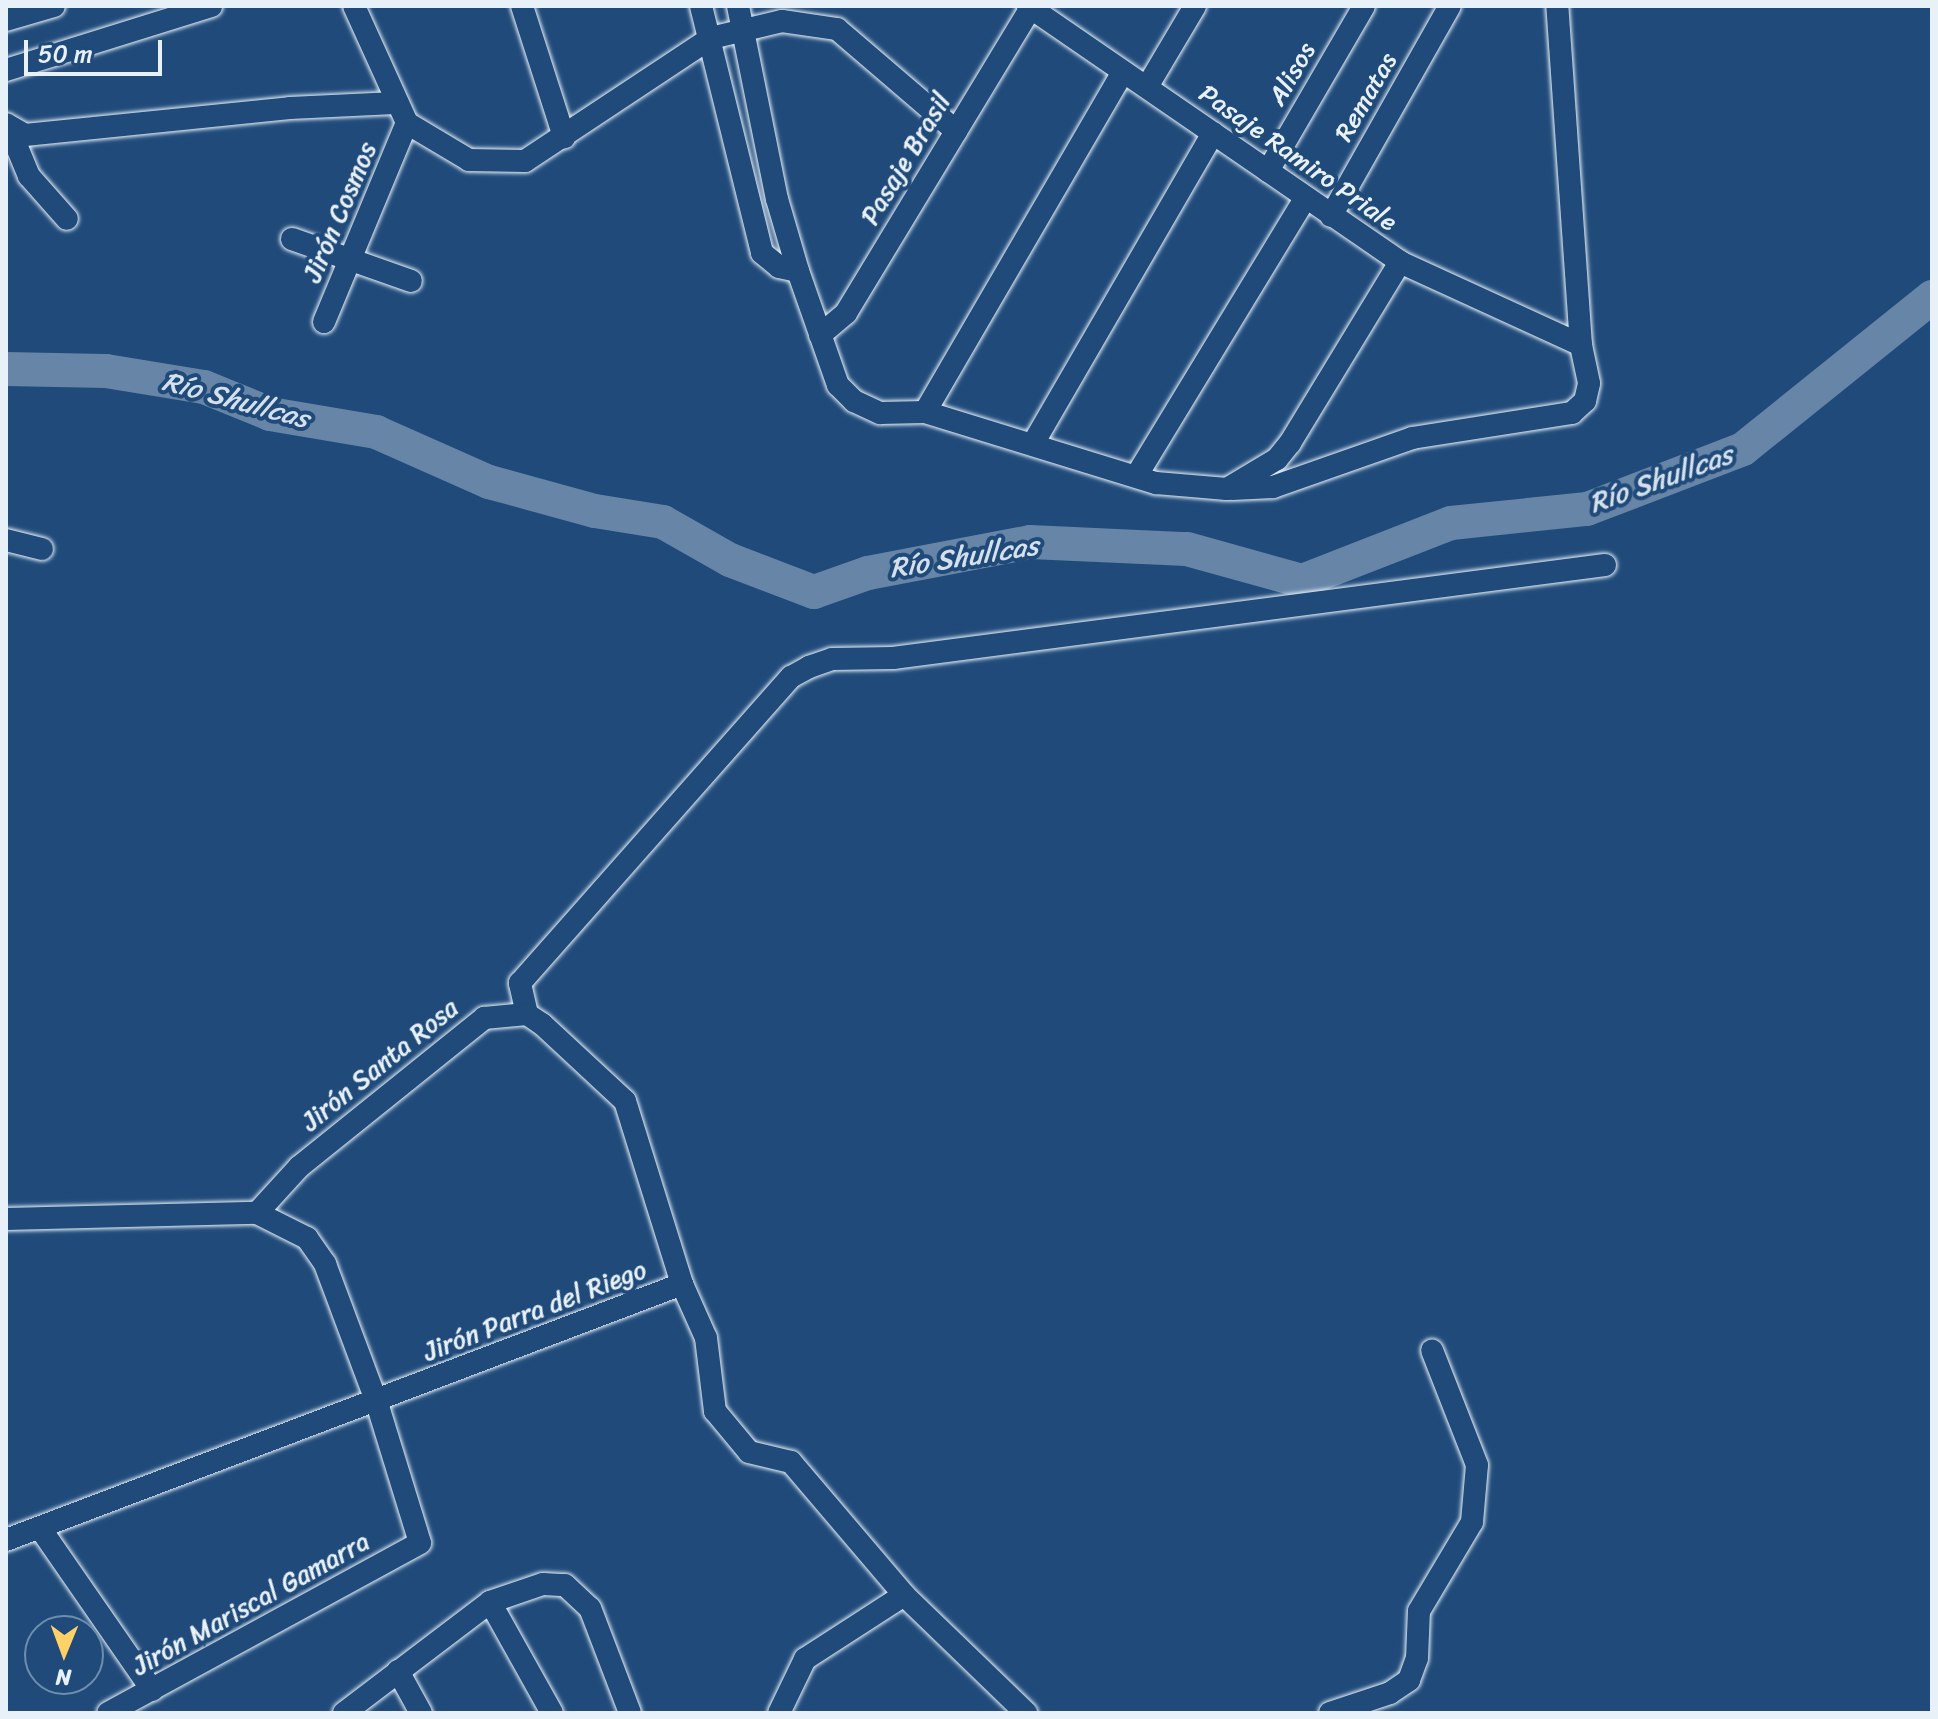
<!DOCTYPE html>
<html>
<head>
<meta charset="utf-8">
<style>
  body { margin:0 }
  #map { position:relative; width:1938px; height:1719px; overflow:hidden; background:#1f4a7a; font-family:Sriracha,sans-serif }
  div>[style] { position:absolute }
  .river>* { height:34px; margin:-17px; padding:0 17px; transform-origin:17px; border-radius:17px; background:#6685a7 }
  .roads { filter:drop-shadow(0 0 2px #e8f1f8) drop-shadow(0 0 2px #e8f1f8) }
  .minor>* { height:22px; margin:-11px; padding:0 11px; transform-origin:11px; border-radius:11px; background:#1f4a7a }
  span { translate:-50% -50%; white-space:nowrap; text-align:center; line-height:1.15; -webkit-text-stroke:8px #1f4a7a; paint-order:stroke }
  .street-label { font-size:26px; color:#e8f1f8 }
  .water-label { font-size:28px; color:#d4e1ec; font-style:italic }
  .frame { position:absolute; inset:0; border:8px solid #e8f1f8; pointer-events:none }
  .north { position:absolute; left:24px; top:1615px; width:80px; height:80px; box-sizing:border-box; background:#1f4a7a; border:2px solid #6f8dac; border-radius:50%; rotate:181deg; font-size:22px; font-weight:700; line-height:32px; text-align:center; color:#e8f1f8 }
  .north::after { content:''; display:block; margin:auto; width:28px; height:36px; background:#ffd166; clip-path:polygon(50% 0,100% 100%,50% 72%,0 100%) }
  .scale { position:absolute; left:24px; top:40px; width:138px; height:36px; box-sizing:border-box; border:4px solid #e8f1f8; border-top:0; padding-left:10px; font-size:24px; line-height:28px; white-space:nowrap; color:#e8f1f8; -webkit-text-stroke:6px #1f4a7a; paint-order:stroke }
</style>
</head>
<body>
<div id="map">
  <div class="river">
    <div style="left:6px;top:369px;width:100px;rotate:1.1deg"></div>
    <div style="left:106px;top:371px;width:99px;rotate:9.3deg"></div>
    <div style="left:204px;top:387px;width:71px;rotate:22.2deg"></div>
    <div style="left:270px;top:414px;width:108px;rotate:9.6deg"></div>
    <div style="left:376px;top:432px;width:124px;rotate:23.9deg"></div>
    <div style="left:489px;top:482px;width:110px;rotate:15.3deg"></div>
    <div style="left:595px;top:511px;width:69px;rotate:9.2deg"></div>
    <div style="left:663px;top:522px;width:77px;rotate:29.6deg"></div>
    <div style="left:730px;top:560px;width:90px;rotate:20.9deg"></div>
    <div style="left:814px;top:592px;width:57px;rotate:-19.4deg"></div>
    <div style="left:868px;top:573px;width:165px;rotate:-10.8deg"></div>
    <div style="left:1030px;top:542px;width:157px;rotate:2.6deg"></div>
    <div style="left:1187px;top:549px;width:119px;rotate:15.5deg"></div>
    <div style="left:1302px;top:581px;width:160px;rotate:-21.3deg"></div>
    <div style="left:1451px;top:523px;width:137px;rotate:-5.9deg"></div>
    <div style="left:1587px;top:509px;width:167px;rotate:-21deg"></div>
    <div style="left:1743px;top:449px;width:243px;rotate:-38.8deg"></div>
  </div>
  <div class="roads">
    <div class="minor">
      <div style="left:354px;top:6px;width:128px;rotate:65.6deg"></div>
      <div style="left:407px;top:123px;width:72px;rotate:30.8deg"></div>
      <div style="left:469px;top:160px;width:56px;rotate:1deg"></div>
      <div style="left:525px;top:161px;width:223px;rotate:-33.5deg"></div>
      <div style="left:711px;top:38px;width:73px;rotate:-13.5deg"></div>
      <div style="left:782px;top:21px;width:56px;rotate:8.3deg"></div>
      <div style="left:837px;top:29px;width:157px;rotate:40.6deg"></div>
      <div style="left:522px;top:6px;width:138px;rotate:72.2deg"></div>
      <div style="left:701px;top:6px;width:254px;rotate:76.1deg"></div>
      <div style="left:762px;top:253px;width:22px;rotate:39deg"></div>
      <div style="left:779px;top:267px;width:19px;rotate:12deg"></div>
      <div style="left:738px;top:6px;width:197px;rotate:78.6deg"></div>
      <div style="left:777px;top:199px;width:75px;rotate:73.7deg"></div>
      <div style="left:798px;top:271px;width:121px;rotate:70.7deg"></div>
      <div style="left:838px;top:385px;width:23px;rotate:45deg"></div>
      <div style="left:854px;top:401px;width:29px;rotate:25deg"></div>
      <div style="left:880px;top:413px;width:45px;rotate:-1.3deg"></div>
      <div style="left:925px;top:412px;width:242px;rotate:17.1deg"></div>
      <div style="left:1156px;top:483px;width:71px;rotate:4.8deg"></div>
      <div style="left:1227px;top:489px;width:58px;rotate:-31deg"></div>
      <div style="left:1277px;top:459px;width:21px;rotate:-51deg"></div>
      <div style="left:1290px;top:443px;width:212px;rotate:-58.7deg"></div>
      <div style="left:1028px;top:6px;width:452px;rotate:34.5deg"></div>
      <div style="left:1400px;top:262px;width:199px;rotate:24.6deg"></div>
      <div style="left:6px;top:20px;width:50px;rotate:-16.3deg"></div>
      <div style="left:6px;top:70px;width:215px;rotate:-17.3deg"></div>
      <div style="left:1147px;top:87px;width:94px;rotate:-59.3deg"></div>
      <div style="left:6px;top:124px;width:22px;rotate:30deg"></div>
      <div style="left:25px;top:135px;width:266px;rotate:-5.8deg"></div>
      <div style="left:290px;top:108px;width:105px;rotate:-2.7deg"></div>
      <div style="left:10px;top:130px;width:50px;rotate:67.6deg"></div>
      <div style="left:29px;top:176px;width:57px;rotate:48.5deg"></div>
      <div style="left:1268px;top:171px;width:191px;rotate:-59.8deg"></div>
      <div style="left:1331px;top:216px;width:241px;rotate:-60.5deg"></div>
      <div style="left:292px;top:239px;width:126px;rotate:19.4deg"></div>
      <div style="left:324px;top:322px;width:216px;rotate:-67.4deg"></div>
      <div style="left:820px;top:335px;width:34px;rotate:-40deg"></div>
      <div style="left:846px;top:313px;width:359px;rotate:-58.8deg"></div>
      <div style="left:925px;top:412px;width:392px;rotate:-59.8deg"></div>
      <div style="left:1034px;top:442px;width:357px;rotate:-59.9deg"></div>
      <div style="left:1137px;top:475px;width:323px;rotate:-58.7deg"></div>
      <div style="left:1232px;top:489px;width:41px;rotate:-2.8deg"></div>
      <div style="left:1273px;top:487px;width:147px;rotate:-19.4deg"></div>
      <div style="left:1412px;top:438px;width:162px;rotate:-8.9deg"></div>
      <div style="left:1572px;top:413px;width:18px;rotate:-43deg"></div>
      <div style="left:1585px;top:401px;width:18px;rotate:-77deg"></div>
      <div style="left:1589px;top:383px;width:39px;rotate:-102deg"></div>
      <div style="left:1581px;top:345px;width:340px;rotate:-94deg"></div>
      <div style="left:6px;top:540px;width:37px;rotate:14deg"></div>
      <div style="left:527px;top:1014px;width:32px;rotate:-103deg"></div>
      <div style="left:520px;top:983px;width:409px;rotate:-48.5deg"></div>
      <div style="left:791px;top:677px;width:21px;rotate:-29deg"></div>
      <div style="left:809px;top:667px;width:24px;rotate:-19deg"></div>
      <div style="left:832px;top:659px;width:61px;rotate:-0.9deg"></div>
      <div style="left:893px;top:658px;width:718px;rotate:-7.44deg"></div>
      <div style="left:257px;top:1213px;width:62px;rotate:-47.6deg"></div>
      <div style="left:299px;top:1167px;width:238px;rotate:-38.8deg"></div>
      <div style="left:484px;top:1018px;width:43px;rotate:-5.3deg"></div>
      <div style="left:527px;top:1014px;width:18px;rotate:34deg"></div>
      <div style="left:542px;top:1024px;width:113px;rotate:42.9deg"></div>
      <div style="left:625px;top:1101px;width:192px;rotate:72.7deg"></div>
      <div style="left:682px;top:1284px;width:59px;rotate:66deg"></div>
      <div style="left:706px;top:1338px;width:74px;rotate:83deg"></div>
      <div style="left:715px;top:1411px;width:53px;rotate:50.3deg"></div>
      <div style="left:749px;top:1452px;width:43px;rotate:13.4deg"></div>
      <div style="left:791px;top:1462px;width:175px;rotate:49.6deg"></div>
      <div style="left:904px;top:1595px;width:170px;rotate:44deg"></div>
      <div style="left:6px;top:1219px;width:251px;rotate:-1.4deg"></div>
      <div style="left:257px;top:1213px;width:56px;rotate:26.6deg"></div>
      <div style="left:307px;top:1238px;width:32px;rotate:55deg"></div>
      <div style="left:325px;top:1264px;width:148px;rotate:69.5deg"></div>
      <div style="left:377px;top:1403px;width:146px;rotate:72.9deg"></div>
      <div style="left:420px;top:1543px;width:355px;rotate:151.4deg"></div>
      <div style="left:40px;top:1528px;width:197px;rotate:55.3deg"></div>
      <div style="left:6px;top:1540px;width:723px;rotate:-20.74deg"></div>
      <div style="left:490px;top:1602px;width:127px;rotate:60.8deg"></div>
      <div style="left:398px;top:1671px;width:48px;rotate:61.3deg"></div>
      <div style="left:344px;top:1713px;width:183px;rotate:-37.2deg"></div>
      <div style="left:490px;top:1602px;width:56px;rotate:-18.8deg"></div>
      <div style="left:543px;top:1584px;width:22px;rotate:3deg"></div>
      <div style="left:565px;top:1585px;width:34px;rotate:43deg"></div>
      <div style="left:590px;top:1608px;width:112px;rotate:69.1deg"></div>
      <div style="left:779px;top:1713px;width:60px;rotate:-64.3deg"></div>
      <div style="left:805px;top:1659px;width:118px;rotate:-32.9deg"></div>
      <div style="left:1330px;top:1713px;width:63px;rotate:-18.4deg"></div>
      <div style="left:1390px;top:1693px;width:23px;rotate:-34deg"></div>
      <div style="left:1409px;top:1680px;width:23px;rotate:-70deg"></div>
      <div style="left:1417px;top:1658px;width:47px;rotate:-87.6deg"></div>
      <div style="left:1419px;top:1611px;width:104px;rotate:-59.2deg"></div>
      <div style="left:1472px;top:1522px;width:57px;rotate:-85deg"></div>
      <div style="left:1477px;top:1465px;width:123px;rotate:-111.4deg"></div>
    </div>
  </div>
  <div class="street-label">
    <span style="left:1292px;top:74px;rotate:-60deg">Alisos</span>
    <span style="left:1366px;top:97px;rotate:-60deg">Rematas</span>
    <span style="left:1298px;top:158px;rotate:35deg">Pasaje Ramiro Priale</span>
    <span style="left:906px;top:159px;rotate:-59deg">Pasaje Brasil</span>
    <span style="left:340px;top:212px;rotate:-67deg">Jirón Cosmos</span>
    <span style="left:380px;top:1065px;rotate:-39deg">Jirón Santa Rosa</span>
    <span style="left:535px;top:1311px;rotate:-21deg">Jirón Parra del Riego</span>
    <span style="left:251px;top:1604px;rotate:-29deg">Jirón Mariscal Gamarra</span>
  </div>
  <div class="water-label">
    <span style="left:236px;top:400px;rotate:15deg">Río Shullcas</span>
    <span style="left:1661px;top:479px;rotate:-20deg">Río Shullcas</span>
    <span style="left:964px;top:557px;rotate:-9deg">Río Shullcas</span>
  </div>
  <div class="frame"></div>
  <div class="north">N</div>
  <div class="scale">50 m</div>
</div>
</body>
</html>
